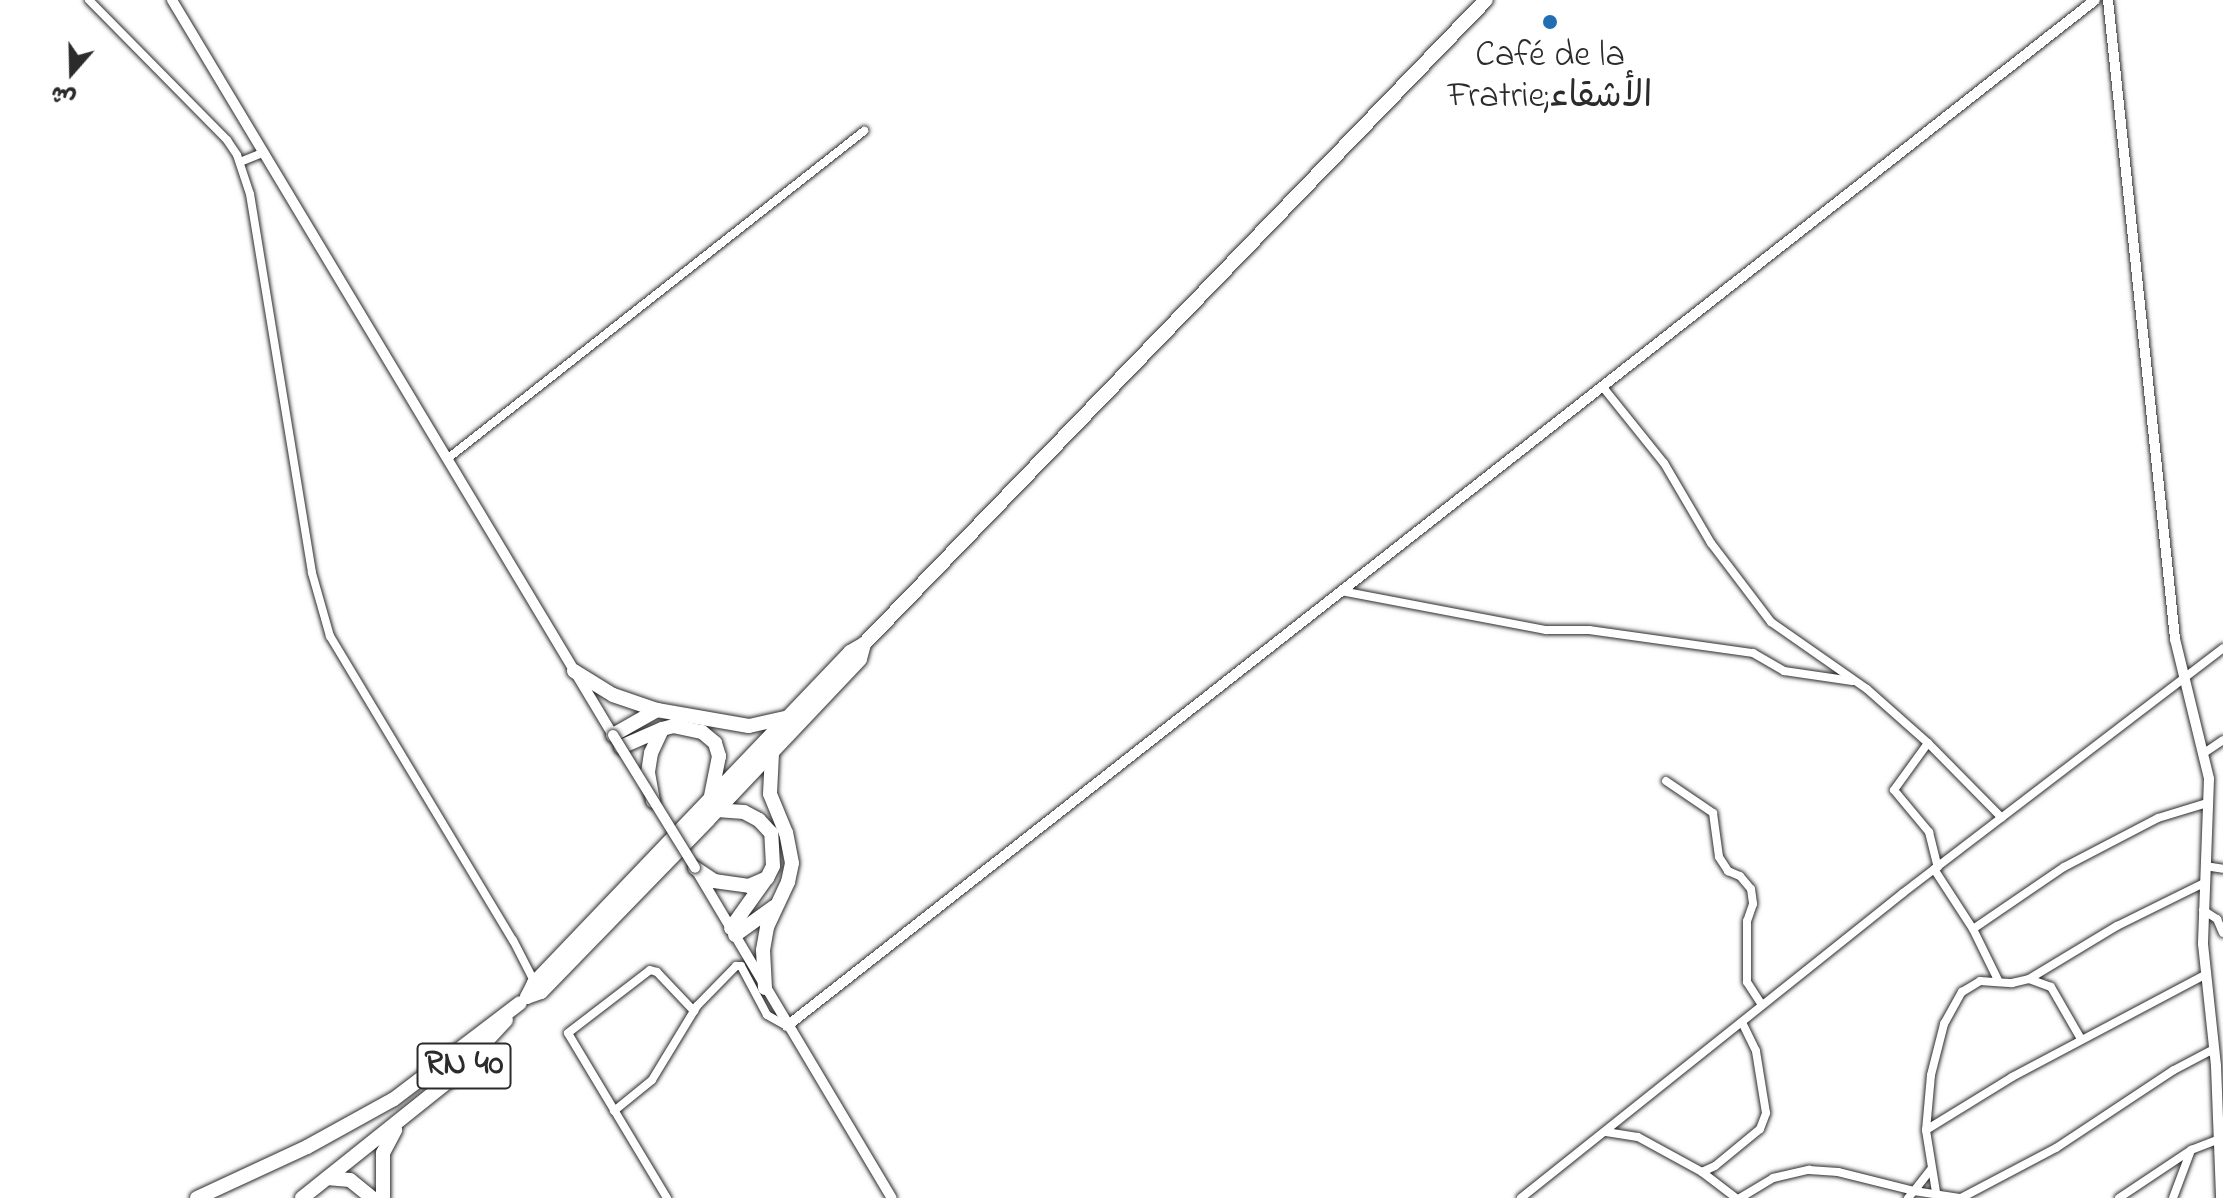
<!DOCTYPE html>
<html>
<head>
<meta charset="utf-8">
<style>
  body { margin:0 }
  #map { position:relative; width:2223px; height:1198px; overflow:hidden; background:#fff; font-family:"Indie Flower","Playpen Sans Arabic",sans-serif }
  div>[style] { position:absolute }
  .roads { filter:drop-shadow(0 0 2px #2b2b2b) drop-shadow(0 0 2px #2b2b2b) }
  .minor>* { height:8px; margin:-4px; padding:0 4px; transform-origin:4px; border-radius:4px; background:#fff }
  .tertiary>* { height:10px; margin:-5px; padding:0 5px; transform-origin:5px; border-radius:5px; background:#fff }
  .primary>* { height:14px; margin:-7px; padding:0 7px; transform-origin:7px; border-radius:7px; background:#fff }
  .trunk>* { height:14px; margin:-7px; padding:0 7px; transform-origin:7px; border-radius:7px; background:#fff }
  .bridges { filter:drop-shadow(0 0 2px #2b2b2b) drop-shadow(0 0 2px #2b2b2b) }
  .tertiary-bridge>* { height:10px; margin:-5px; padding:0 5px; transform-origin:5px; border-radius:5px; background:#fff }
  .dots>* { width:22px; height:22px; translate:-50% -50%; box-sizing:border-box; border:4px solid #fff; border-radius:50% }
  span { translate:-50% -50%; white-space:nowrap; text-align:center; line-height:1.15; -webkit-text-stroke:6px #fff; paint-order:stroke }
  .shield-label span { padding:2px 6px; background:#fff; border:2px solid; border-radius:6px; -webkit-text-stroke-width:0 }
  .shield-label { font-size:34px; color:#2b2b2b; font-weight:700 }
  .poi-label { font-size:36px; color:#2b2b2b }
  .north { position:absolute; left:32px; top:32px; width:80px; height:80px; -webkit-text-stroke:6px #fff; paint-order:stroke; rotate:200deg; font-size:22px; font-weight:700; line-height:32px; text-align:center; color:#2b2b2b }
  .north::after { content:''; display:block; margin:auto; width:28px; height:36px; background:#2b2b2b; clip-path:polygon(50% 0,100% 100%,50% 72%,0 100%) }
</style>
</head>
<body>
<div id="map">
  <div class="roads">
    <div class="minor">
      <div style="left:89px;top:0;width:197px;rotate:45.4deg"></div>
      <div style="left:227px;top:140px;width:18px;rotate:56deg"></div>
      <div style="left:237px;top:155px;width:41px;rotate:71.6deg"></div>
      <div style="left:250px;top:194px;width:384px;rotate:80.7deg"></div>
      <div style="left:312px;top:573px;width:66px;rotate:74.1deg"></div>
      <div style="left:330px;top:636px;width:355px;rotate:59deg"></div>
      <div style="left:513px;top:940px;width:51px;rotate:62.9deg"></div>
      <div style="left:240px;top:162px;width:24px;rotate:-22deg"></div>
      <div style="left:1602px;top:386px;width:99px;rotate:51.2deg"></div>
      <div style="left:1664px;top:463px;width:93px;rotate:59.6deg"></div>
      <div style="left:1711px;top:543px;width:99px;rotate:52.8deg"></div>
      <div style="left:1771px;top:622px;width:117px;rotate:34.9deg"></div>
      <div style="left:1867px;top:689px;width:81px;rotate:41.5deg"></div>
      <div style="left:1928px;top:743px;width:105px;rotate:45.4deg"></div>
      <div style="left:447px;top:459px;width:531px;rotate:-38.19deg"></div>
      <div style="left:1341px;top:591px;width:209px;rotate:10.8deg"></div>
      <div style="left:1546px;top:630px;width:43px"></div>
      <div style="left:1589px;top:630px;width:166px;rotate:8deg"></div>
      <div style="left:1753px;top:653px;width:36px;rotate:30deg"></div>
      <div style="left:1784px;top:671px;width:69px;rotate:8.4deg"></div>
      <div style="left:1928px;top:743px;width:58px;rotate:125.9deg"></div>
      <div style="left:1894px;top:790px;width:55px;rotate:50.2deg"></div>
      <div style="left:1929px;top:832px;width:36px;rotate:76deg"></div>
      <div style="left:2204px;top:753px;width:23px;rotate:-34deg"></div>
      <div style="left:1666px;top:781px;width:57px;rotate:34.2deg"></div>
      <div style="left:1713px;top:813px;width:44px;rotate:82.2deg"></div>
      <div style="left:1719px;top:857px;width:17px;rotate:57deg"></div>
      <div style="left:1728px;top:871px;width:13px;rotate:23deg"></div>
      <div style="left:1740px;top:876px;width:17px;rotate:50deg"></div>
      <div style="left:1751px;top:889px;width:15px;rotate:82deg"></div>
      <div style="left:1753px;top:904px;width:18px;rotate:109deg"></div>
      <div style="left:1747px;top:921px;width:61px;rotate:90deg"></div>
      <div style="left:1747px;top:982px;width:27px;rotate:57deg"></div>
      <div style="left:2205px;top:866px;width:18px;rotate:9deg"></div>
      <div style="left:1934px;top:869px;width:72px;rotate:57deg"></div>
      <div style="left:1973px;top:929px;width:59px;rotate:63.9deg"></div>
      <div style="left:2203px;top:910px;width:17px;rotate:33deg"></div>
      <div style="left:2217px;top:919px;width:15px;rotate:67deg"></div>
      <div style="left:1973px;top:929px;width:110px;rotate:-34.3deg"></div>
      <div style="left:2064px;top:867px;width:106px;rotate:-27.5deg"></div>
      <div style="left:2158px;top:818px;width:51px;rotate:-17deg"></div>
      <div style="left:2029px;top:979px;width:23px;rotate:20deg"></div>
      <div style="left:2051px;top:987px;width:60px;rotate:60deg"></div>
      <div style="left:614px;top:1111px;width:49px;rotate:-39.2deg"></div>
      <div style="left:652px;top:1080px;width:87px;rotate:-58.7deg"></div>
      <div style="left:697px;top:1006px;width:56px;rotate:-45.7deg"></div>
      <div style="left:736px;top:966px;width:5px"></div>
      <div style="left:741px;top:966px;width:55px;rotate:62deg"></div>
      <div style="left:767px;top:1015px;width:23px;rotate:29deg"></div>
      <div style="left:1926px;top:1130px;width:101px;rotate:-31.6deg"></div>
      <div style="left:2012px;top:1077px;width:218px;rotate:-27.9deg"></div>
      <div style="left:1606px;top:1132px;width:32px;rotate:9deg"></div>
      <div style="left:1638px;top:1137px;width:73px;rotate:28.7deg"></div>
      <div style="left:1702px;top:1172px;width:14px;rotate:-25deg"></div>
      <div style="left:1715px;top:1166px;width:58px;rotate:-39.4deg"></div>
      <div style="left:1760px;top:1129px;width:17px;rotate:-69deg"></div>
      <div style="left:1766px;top:1113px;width:63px;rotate:-99.2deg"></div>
      <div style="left:1756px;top:1051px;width:32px;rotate:-116deg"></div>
      <div style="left:1702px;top:1172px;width:43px;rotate:37.4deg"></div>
      <div style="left:1936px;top:1192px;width:63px;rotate:-99.2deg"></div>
      <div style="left:1926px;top:1130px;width:55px;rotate:-84.8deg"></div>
      <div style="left:1931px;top:1075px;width:53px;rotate:-75.7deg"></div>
      <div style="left:1944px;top:1024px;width:37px;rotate:-61deg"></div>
      <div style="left:1962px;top:992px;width:21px;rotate:-31deg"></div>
      <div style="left:1980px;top:981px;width:32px;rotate:4deg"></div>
      <div style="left:2012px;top:983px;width:17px;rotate:-13deg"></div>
      <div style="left:2029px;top:979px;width:103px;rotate:-31.1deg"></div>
      <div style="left:2117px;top:926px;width:97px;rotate:-26.3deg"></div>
      <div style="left:667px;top:1198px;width:192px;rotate:-121deg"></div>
      <div style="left:568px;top:1033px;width:103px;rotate:-37.5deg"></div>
      <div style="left:650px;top:970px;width:7px;rotate:16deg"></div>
      <div style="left:657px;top:972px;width:54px;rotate:46.5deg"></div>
      <div style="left:1521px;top:1198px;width:489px;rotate:-38.6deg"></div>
      <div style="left:1903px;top:893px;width:403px;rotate:-37.4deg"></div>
      <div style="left:1740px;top:1198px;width:39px;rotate:-31deg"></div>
      <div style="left:1773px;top:1178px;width:37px;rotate:-13deg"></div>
      <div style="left:1809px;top:1170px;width:29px;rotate:4deg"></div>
      <div style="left:1838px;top:1172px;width:78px;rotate:14deg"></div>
      <div style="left:1914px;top:1191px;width:28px;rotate:-52deg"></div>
      <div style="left:1908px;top:1198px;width:9px;rotate:-49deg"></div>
      <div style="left:1914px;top:1191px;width:46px;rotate:8.8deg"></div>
      <div style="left:1961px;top:1198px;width:107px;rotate:-27.8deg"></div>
      <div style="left:2056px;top:1148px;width:141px;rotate:-33.5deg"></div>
      <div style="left:2174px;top:1070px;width:45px;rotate:-27.7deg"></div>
      <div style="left:2119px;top:1198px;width:87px;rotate:-33.7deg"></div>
      <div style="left:2173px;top:1198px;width:51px;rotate:-69.4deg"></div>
      <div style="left:2191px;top:1150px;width:34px;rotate:-21deg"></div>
    </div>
    <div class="tertiary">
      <div style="left:172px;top:0;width:857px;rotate:59.04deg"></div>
      <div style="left:2108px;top:0;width:643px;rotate:84.01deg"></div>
      <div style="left:2175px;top:639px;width:144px;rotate:76.3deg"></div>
      <div style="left:2209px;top:779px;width:165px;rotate:92.1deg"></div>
      <div style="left:2203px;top:944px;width:123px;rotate:83.9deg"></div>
      <div style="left:2216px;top:1066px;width:132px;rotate:87.8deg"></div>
      <div style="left:698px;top:873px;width:378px;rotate:59.2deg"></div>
      <div style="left:787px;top:1026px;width:1662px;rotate:-38.11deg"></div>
    </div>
    <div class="primary">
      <div style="left:574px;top:671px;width:46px;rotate:31.6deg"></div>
      <div style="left:613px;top:695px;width:46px;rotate:18.8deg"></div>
      <div style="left:657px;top:710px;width:93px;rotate:9.9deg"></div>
      <div style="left:749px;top:726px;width:41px;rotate:-12.7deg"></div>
      <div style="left:613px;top:735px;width:51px;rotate:-29.6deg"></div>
      <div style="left:621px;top:747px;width:45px;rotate:-23.7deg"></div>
      <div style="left:653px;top:801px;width:29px;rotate:-100deg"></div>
      <div style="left:648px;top:772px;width:19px;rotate:-81deg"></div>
      <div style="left:651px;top:753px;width:26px;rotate:-65deg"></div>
      <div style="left:662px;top:729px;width:11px;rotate:-15deg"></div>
      <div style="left:673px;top:726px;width:30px;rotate:12deg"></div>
      <div style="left:702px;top:732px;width:17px;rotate:40deg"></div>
      <div style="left:715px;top:743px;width:14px;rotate:73deg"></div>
      <div style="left:719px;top:756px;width:41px;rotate:101.3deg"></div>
      <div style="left:695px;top:868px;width:23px;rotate:34deg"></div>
      <div style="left:714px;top:881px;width:35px;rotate:8deg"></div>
      <div style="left:749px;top:886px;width:20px;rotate:-24deg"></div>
      <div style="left:767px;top:878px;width:13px;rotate:-63deg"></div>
      <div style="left:773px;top:866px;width:33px;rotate:-93deg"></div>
      <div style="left:771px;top:833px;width:18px;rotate:-133deg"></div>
      <div style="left:759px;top:820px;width:17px;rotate:-152deg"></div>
      <div style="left:744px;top:812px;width:27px;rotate:-176deg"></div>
      <div style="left:731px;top:928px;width:60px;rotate:-54.5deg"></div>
      <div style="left:735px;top:935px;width:48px;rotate:-35.7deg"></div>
      <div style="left:765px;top:988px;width:38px;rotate:-93deg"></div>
      <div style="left:763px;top:950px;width:23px;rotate:-80deg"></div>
      <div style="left:767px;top:927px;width:50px;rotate:-65deg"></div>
      <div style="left:788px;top:882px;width:19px;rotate:-78deg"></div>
      <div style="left:792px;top:863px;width:31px;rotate:-101deg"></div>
      <div style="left:786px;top:833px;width:42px;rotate:-112.3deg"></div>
      <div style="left:770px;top:794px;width:41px;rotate:-87.2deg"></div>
      <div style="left:527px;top:997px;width:16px;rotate:-63deg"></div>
      <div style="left:534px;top:983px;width:458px;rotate:-46.3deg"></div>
      <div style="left:850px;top:652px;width:16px;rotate:-30deg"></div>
      <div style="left:864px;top:644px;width:895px;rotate:-46deg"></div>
      <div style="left:527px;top:997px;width:15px;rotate:-20deg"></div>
      <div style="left:541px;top:992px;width:240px;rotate:-45.8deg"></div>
      <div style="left:708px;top:820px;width:221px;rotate:-46.6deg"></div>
      <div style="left:860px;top:659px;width:16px;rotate:-75deg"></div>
    </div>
    <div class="trunk">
      <div style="left:327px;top:1178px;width:23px;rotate:5deg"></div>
      <div style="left:350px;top:1180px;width:28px;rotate:39deg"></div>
      <div style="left:197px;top:1198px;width:121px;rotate:-24.9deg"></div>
      <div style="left:307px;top:1147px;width:99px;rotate:-28.9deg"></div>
      <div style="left:394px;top:1099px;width:158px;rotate:-37.3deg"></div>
      <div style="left:302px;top:1198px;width:189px;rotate:-38.6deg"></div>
      <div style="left:450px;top:1080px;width:82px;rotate:-47deg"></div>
      <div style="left:383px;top:1198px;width:45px;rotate:-90deg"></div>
      <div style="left:383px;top:1153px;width:26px;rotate:-62deg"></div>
    </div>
  </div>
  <div class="bridges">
    <div class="tertiary-bridge">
      <div style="left:613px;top:735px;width:156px;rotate:58.3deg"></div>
    </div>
  </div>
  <div class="dots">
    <div style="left:1550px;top:22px;background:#1f6fb2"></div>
  </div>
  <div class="shield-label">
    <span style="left:464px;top:1066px">RN 40</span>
  </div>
  <div class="poi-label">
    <span style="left:1550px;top:77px">Café de la<br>Fratrie;الأشقاء</span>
  </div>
  <div class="north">ش</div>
</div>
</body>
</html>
